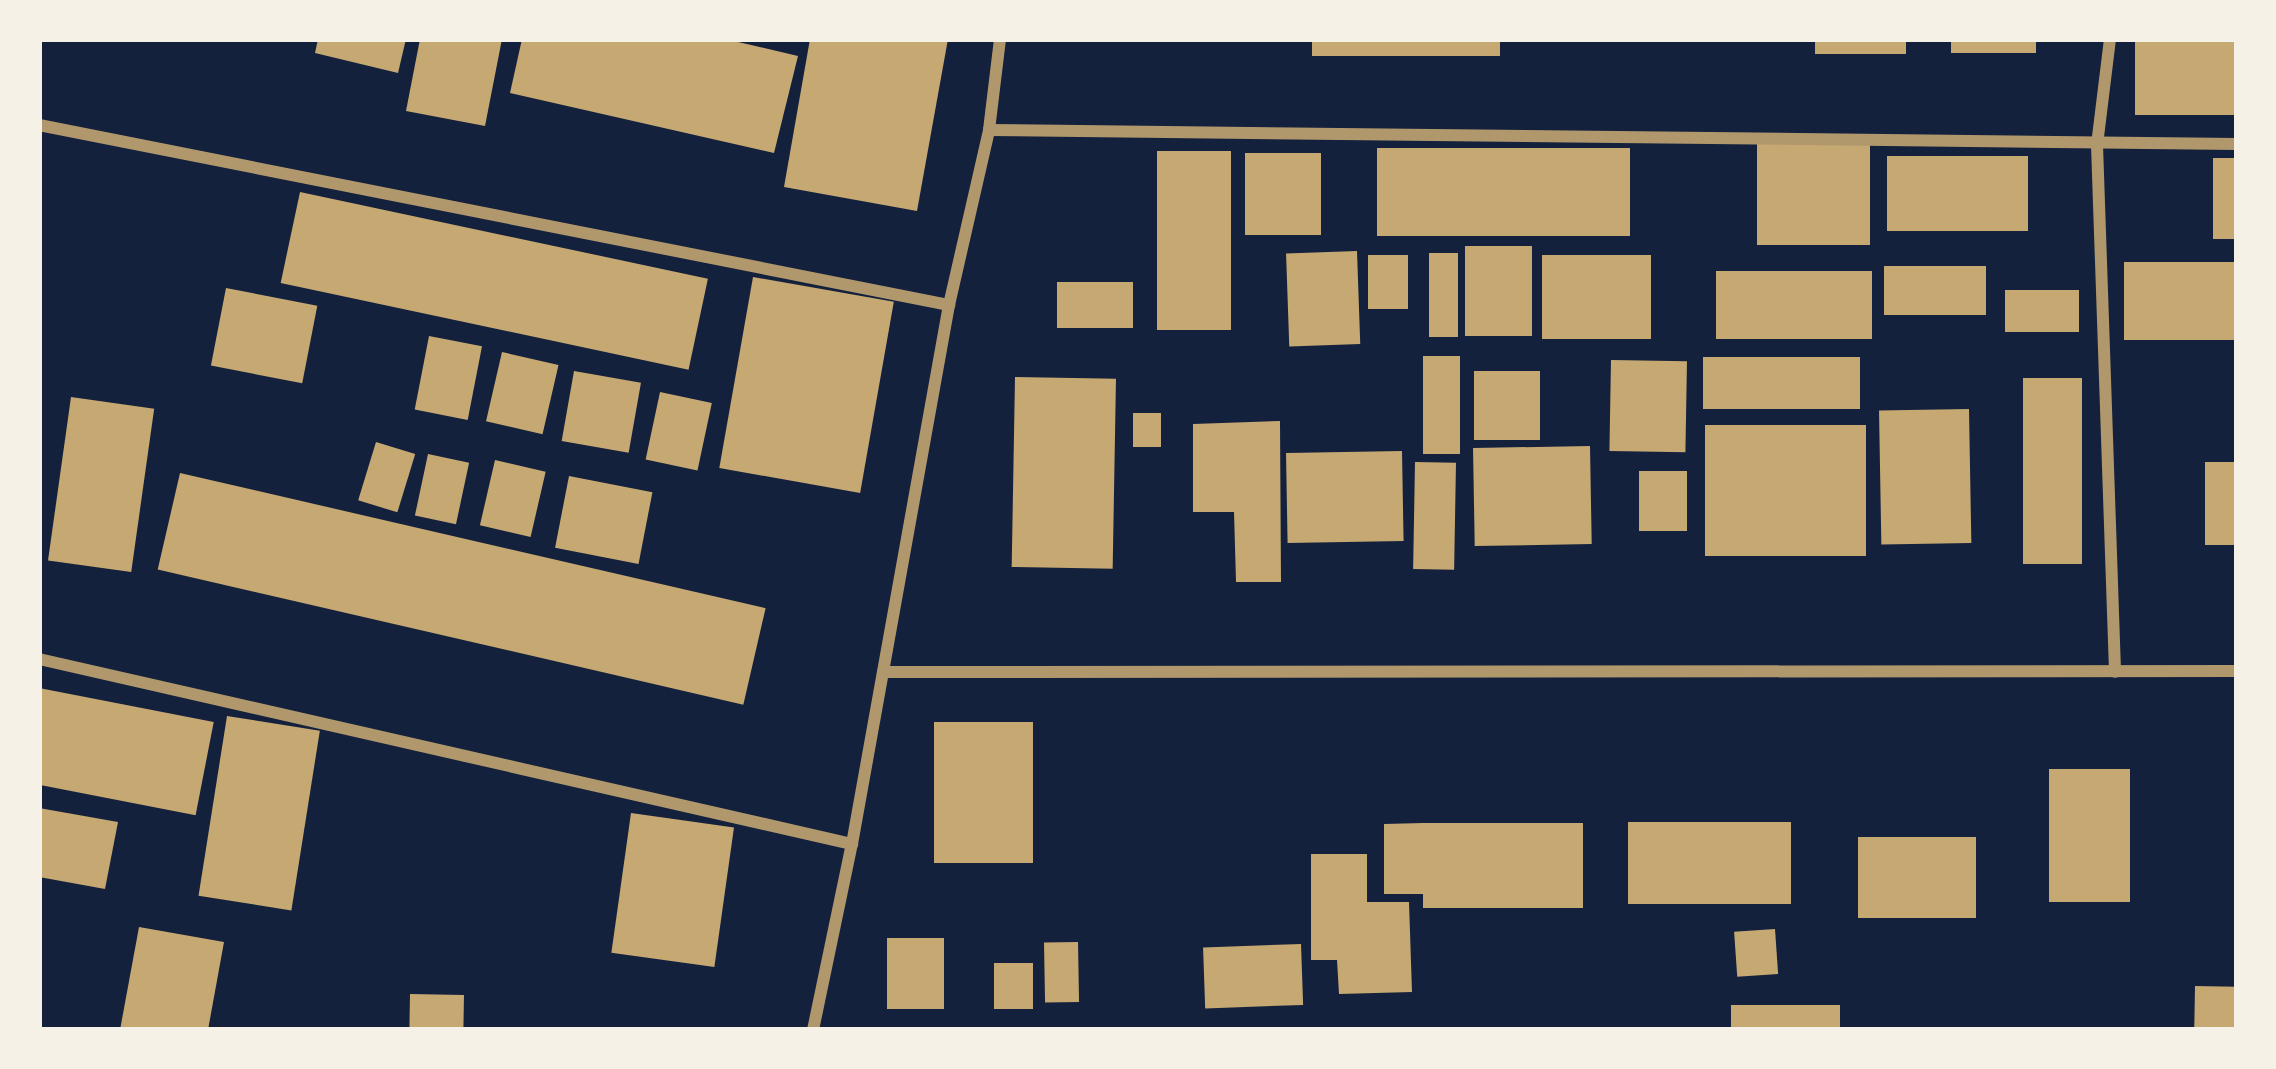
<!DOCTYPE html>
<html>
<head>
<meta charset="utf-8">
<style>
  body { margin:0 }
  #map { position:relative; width:2276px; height:1069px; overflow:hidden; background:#14213d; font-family:Cabin,sans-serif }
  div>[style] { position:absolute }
  .building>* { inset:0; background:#c6a872; transform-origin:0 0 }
  .minor>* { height:12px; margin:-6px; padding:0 6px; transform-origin:6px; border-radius:6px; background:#b1986c }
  span { translate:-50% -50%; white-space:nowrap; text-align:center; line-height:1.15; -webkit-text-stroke:9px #f6f1e7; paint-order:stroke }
  .frame { position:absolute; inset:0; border:42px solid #f6f1e7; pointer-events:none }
</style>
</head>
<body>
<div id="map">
  <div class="building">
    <div style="clip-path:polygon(318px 39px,406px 39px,398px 73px,315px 53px)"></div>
    <div style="clip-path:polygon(420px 39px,502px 39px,485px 126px,406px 111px)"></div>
    <div style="clip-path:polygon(522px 39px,725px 39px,798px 56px,774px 153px,510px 93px)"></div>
    <div style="clip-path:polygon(810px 39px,948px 39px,917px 211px,784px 187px)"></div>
    <div style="left:1312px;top:39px;width:188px;height:17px"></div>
    <div style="left:1815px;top:39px;width:91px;height:15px"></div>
    <div style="left:1951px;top:39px;width:85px;height:14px"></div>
    <div style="left:2135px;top:39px;width:102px;height:76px"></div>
    <div style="left:1757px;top:143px;width:113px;height:102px"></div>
    <div style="left:1377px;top:148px;width:253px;height:88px"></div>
    <div style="left:1157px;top:151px;width:74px;height:179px"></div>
    <div style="left:1245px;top:153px;width:76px;height:82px"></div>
    <div style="left:1887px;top:156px;width:141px;height:75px"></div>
    <div style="left:2213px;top:158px;width:24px;height:81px"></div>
    <div style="left:300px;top:192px;width:417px;height:93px;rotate:12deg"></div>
    <div style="left:1465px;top:246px;width:67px;height:90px"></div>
    <div style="left:1357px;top:251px;width:93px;height:71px;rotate:88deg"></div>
    <div style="left:1429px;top:253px;width:29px;height:84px"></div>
    <div style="left:1368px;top:255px;width:40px;height:54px"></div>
    <div style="left:1542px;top:255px;width:109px;height:84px"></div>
    <div style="left:2124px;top:262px;width:113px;height:78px"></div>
    <div style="left:1884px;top:266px;width:102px;height:49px"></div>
    <div style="left:1716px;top:271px;width:156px;height:68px"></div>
    <div style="left:753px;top:277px;width:143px;height:194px;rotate:10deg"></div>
    <div style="left:1057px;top:282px;width:76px;height:46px"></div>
    <div style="left:226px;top:288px;width:93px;height:79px;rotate:11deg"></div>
    <div style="left:2005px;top:290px;width:74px;height:42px"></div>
    <div style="left:429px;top:336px;width:54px;height:75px;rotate:11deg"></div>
    <div style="left:502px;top:352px;width:58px;height:71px;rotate:13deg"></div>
    <div style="left:1460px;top:356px;width:98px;height:37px;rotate:90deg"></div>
    <div style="left:1703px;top:357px;width:157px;height:52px"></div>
    <div style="left:1611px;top:360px;width:76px;height:91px;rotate:1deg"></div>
    <div style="left:574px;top:371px;width:68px;height:71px;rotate:10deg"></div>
    <div style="left:1474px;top:371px;width:66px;height:69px"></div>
    <div style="left:1015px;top:377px;width:101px;height:190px;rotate:1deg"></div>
    <div style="left:2023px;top:378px;width:59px;height:186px"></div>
    <div style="left:660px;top:392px;width:53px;height:69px;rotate:12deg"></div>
    <div style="left:71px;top:397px;width:84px;height:165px;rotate:8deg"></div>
    <div style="left:1969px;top:409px;width:134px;height:90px;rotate:89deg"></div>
    <div style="left:1133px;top:413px;width:28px;height:34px"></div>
    <div style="clip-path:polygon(1280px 421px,1281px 582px,1236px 582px,1234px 512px,1193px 512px,1193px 424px)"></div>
    <div style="left:1705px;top:425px;width:161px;height:131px"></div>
    <div style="left:376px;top:442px;width:41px;height:61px;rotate:17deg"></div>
    <div style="left:1590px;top:446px;width:98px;height:117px;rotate:89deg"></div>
    <div style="left:1402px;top:451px;width:90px;height:116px;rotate:89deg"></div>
    <div style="left:428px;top:454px;width:42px;height:63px;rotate:12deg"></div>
    <div style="left:495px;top:460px;width:52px;height:67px;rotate:13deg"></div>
    <div style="left:1415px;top:462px;width:41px;height:107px;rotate:1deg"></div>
    <div style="left:2205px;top:462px;width:32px;height:83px"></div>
    <div style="left:1639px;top:471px;width:48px;height:60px"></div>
    <div style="left:180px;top:473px;width:601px;height:99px;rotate:13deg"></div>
    <div style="left:569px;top:476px;width:85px;height:73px;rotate:11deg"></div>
    <div style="left:39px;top:688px;width:178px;height:95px;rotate:11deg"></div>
    <div style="left:227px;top:716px;width:94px;height:182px;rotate:9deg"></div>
    <div style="left:1033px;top:722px;width:141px;height:99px;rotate:90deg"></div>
    <div style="left:2049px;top:769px;width:81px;height:133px"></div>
    <div style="clip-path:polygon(39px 808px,118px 822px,105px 889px,39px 877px)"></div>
    <div style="left:631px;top:813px;width:104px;height:141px;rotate:8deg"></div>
    <div style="left:1628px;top:822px;width:163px;height:82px"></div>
    <div style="clip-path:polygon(1423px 823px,1583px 823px,1583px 908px,1423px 908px,1423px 894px,1384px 894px,1384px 824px)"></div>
    <div style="left:1858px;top:837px;width:118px;height:81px"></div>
    <div style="clip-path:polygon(1311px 854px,1367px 854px,1367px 902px,1409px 902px,1412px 992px,1339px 994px,1337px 960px,1311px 960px)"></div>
    <div style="clip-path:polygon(139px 927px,224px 942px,208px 1030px,120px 1030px)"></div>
    <div style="left:1775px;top:929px;width:45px;height:41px;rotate:86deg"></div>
    <div style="left:887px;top:938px;width:57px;height:71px"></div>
    <div style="left:1078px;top:942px;width:60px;height:34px;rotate:89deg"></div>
    <div style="left:1301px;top:944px;width:61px;height:98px;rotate:88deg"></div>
    <div style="left:994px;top:963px;width:39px;height:46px"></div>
    <div style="left:2195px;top:986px;width:42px;height:44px;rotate:1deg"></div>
    <div style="left:410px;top:994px;width:54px;height:36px;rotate:1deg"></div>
    <div style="left:1731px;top:1005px;width:109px;height:25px"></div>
  </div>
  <div class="minor">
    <div style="left:2110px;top:39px;width:107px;rotate:97deg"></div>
    <div style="left:2097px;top:145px;width:527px;rotate:88.04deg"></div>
    <div style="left:39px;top:125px;width:928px;rotate:11.19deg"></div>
    <div style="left:989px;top:130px;width:1248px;rotate:0.64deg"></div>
    <div style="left:39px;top:659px;width:834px;rotate:12.82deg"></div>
    <div style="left:883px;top:672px;width:1354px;rotate:-0.04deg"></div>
    <div style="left:813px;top:1030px;width:190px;rotate:-78.2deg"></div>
    <div style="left:852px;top:844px;width:548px;rotate:-79.8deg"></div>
    <div style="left:949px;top:305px;width:180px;rotate:-77.1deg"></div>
    <div style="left:989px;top:130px;width:92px;rotate:-83.1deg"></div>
  </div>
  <div class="frame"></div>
</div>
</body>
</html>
